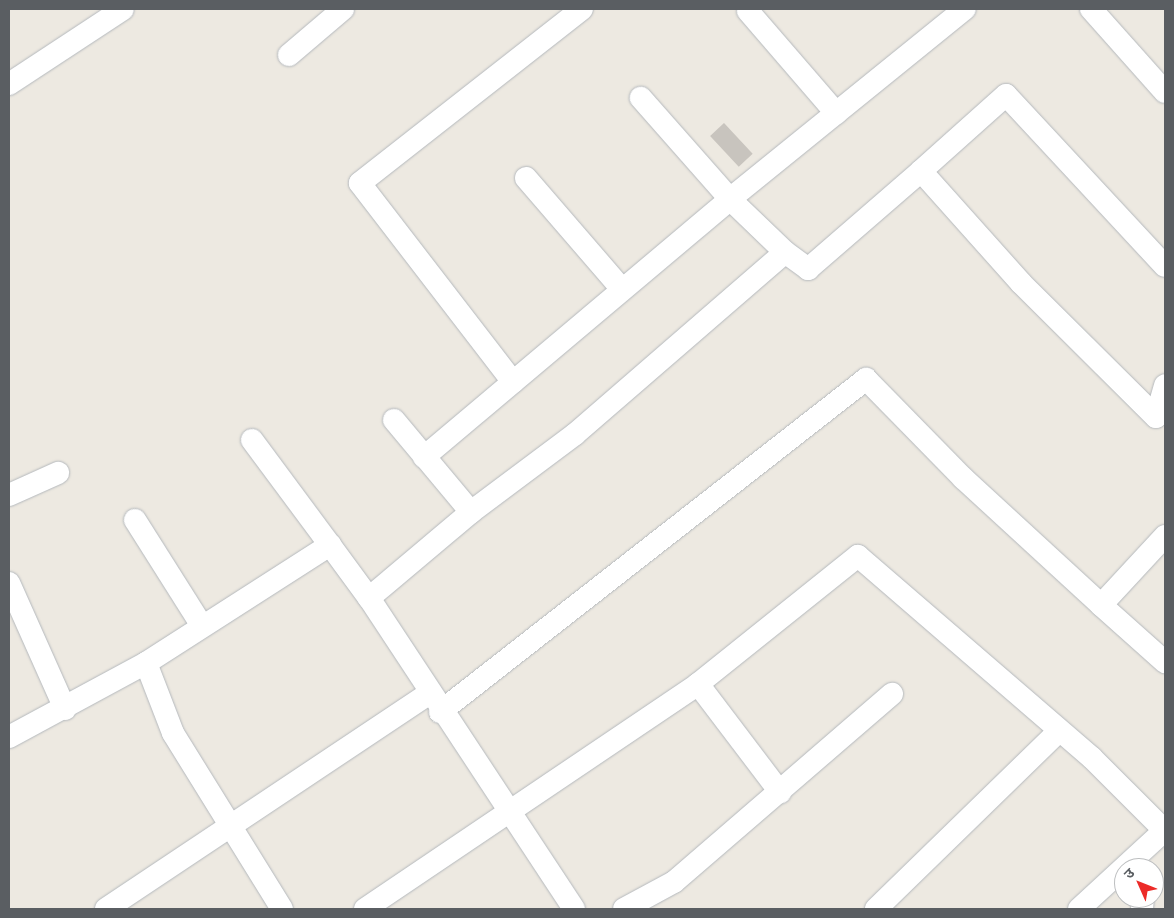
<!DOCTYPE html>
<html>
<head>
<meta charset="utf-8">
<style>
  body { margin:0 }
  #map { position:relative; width:1174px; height:918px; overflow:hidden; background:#ede9e1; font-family:Manrope,"Noto Sans Devanagari",sans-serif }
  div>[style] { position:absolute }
  .building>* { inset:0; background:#c8c4be; transform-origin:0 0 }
  .roads { filter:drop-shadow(0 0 1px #b4b8bc) drop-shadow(0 0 1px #b4b8bc) }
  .minor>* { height:22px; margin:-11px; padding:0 11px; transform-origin:11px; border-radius:11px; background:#fff }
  span { translate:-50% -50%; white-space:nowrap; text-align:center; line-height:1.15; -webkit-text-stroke:4.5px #fff; paint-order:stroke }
  .frame { position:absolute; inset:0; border:10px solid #5a5e62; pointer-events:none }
  .north { position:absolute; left:1114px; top:858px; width:50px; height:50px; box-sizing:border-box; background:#fff; border:1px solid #bdbfc0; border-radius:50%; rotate:314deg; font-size:14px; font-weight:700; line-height:20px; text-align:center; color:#5a5e62 }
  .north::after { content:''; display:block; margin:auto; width:18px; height:22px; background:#ec2b28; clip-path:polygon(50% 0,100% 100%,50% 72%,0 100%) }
</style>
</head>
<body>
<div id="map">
  <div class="building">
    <div style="left:724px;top:123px;width:42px;height:19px;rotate:47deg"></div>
  </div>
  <div class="roads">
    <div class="minor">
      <div style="left:1091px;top:9px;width:111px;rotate:48.3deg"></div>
      <div style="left:748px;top:11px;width:135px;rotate:49.2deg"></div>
      <div style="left:289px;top:55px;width:71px;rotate:-40.4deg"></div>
      <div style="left:9px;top:84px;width:136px;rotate:-33.3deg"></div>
      <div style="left:921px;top:171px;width:114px;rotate:-41.8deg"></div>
      <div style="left:1006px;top:95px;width:233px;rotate:47.1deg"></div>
      <div style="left:526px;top:178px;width:145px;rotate:49.2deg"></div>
      <div style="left:785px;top:252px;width:29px;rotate:36deg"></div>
      <div style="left:808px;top:269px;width:150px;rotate:-40.9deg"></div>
      <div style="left:921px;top:171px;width:150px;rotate:48.2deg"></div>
      <div style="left:1021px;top:283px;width:190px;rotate:44.8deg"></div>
      <div style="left:1156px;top:417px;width:33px;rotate:-74deg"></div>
      <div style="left:513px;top:382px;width:251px;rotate:-127.6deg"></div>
      <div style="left:360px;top:183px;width:282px;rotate:-38.1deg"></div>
      <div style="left:394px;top:420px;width:120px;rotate:50.1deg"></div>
      <div style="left:252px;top:440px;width:131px;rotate:53.4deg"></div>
      <div style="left:424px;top:457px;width:400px;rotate:-40.1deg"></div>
      <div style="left:730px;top:199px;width:135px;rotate:-131.4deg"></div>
      <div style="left:9px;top:495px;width:54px;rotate:-24.2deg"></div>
      <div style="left:135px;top:520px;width:125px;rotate:57.7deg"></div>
      <div style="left:1165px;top:536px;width:94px;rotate:132.8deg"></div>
      <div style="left:1101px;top:605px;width:86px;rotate:41.7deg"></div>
      <div style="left:9px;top:583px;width:138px;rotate:66deg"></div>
      <div style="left:369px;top:598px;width:372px;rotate:56.6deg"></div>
      <div style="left:698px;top:684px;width:136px;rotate:52.8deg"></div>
      <div style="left:440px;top:712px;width:541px;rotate:-38.01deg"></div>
      <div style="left:866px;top:379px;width:139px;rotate:45.6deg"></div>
      <div style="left:963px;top:478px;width:188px;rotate:42.6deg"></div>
      <div style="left:9px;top:737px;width:156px;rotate:-28.4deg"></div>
      <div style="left:106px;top:909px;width:387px;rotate:-33.7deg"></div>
      <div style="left:282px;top:909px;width:207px;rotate:-121.8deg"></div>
      <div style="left:173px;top:733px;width:75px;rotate:-111.1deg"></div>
      <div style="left:146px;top:663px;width:219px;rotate:-32.7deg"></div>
      <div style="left:330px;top:545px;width:66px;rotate:53.7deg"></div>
      <div style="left:369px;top:598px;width:133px;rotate:-40.1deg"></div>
      <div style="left:471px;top:512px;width:129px;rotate:-36.8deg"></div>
      <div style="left:574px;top:435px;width:279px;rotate:-40.9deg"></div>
      <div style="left:785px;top:252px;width:76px;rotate:-136.1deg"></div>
      <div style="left:730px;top:199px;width:302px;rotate:-39deg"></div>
      <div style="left:365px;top:909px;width:402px;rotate:-34deg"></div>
      <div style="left:698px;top:684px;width:205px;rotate:-38.7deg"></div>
      <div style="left:858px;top:556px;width:309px;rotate:40.8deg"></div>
      <div style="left:1092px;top:758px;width:103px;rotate:45deg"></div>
      <div style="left:624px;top:909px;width:57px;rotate:-28.4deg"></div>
      <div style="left:674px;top:882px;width:288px;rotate:-40.8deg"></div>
      <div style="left:876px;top:909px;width:255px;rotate:-44.2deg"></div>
      <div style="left:1079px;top:909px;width:117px;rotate:-42.6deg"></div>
      <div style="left:1142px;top:909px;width:11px;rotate:-85deg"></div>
    </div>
  </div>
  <div class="frame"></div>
  <div class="north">उ</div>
</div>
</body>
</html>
